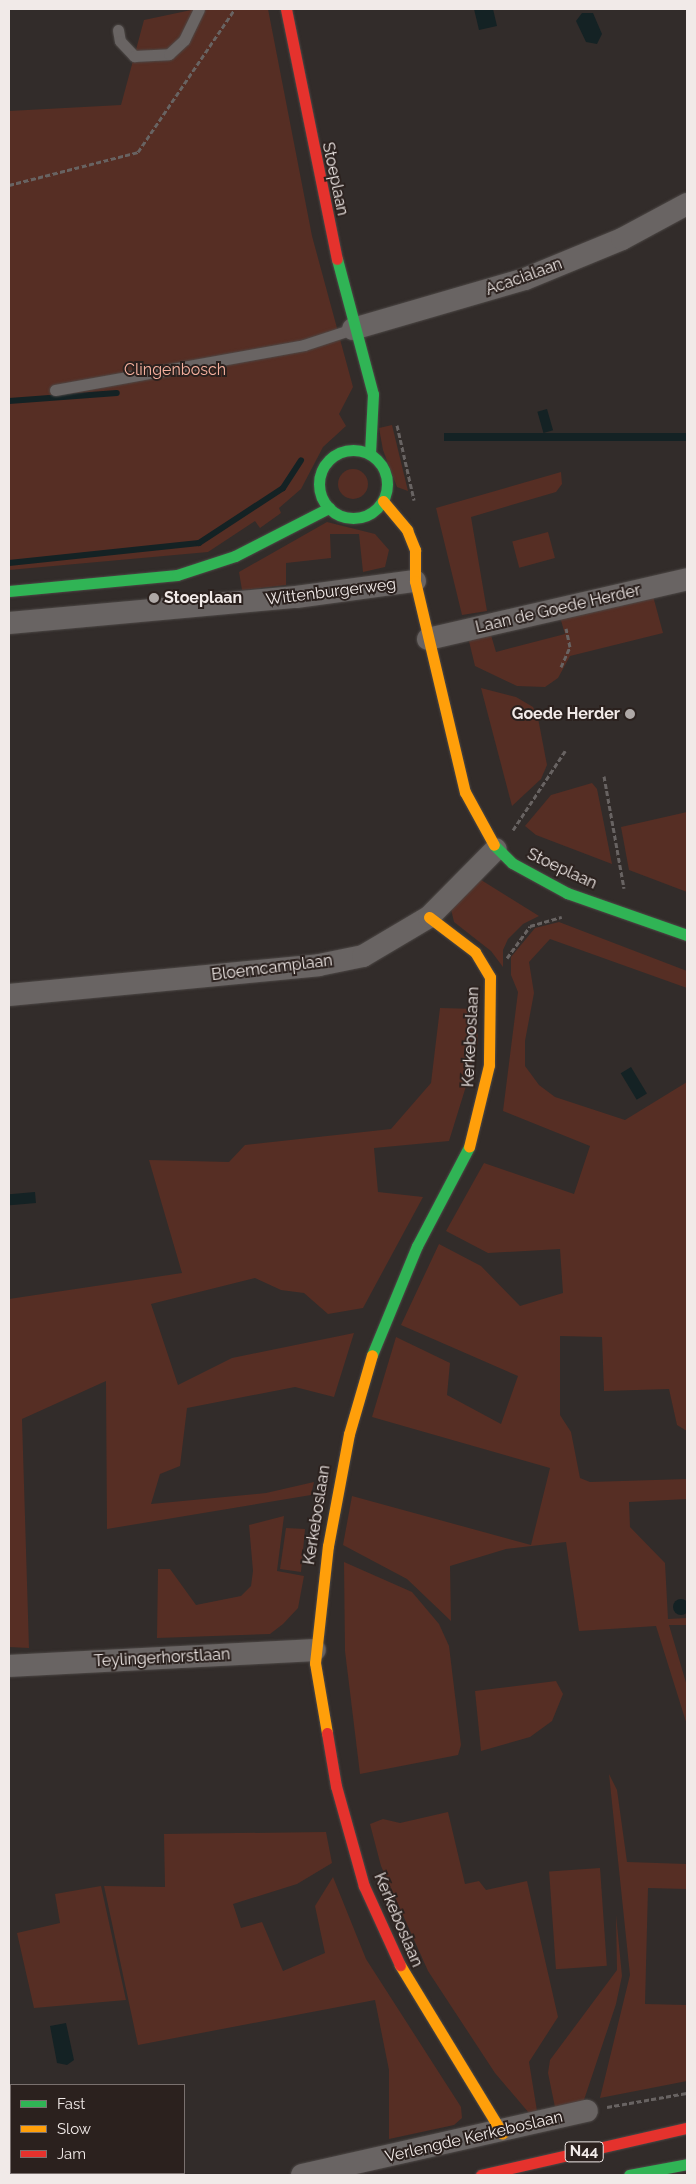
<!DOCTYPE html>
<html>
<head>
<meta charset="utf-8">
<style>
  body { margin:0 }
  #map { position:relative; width:696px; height:2184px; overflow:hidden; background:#322c2a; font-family:Raleway,sans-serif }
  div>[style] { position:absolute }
  .green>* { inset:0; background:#562e24; transform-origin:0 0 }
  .round { border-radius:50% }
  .water>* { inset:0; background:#142224; transform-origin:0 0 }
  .stream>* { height:6px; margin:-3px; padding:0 3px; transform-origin:3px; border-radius:3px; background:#142224 }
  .path>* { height:3px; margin-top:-1.5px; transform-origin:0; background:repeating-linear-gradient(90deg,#686362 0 5px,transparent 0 7.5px) }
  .roads { filter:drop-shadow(0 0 1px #4d4846) drop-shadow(0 0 1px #4d4846) }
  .lane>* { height:11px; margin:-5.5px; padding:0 5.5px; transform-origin:5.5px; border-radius:5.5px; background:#696463 }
  .street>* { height:22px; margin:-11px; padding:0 11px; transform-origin:11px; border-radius:11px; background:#696463 }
  .fast>* { height:11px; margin:-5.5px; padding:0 5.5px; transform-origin:5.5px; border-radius:5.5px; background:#30b455 }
  .fast>.ring { margin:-5.5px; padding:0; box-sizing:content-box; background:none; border:11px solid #30b455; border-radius:50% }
  .slow>* { height:11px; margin:-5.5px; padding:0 5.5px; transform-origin:5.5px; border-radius:5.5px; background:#ff9f0a }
  .jam>* { height:11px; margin:-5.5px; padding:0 5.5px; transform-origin:5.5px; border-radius:5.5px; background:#e5322d }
  .dots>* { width:14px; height:14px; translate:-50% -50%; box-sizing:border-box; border:2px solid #2b211e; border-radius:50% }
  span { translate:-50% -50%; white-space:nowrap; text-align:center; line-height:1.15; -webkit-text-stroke:4px #2b211e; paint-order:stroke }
  .shield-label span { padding:1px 4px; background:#2b211e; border:1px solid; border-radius:4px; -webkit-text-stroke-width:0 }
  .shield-label { font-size:15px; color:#f1eae8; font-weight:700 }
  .street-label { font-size:16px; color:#f1eae8 }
  .park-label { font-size:16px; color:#f6b19f }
  .poi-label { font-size:16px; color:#f1eae8; font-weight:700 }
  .left { translate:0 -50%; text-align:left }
  .right { translate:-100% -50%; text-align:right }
  .frame { position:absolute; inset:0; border:10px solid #f1eae8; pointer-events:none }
  .legend { position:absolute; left:10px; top:2084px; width:175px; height:90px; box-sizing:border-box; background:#2b211e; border:1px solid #7a716f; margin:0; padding:6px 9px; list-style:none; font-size:15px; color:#f1eae8 }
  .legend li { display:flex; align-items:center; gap:10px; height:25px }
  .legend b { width:25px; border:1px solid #7a716f }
</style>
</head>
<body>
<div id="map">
  <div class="green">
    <div style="clip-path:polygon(196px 9px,268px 9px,312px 236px,353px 387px,339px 414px,346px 426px,323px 447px,301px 489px,279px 508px,281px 513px,260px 528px,255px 521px,208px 552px,9px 570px,9px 111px,121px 105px,144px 20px)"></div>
    <div style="clip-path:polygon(392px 425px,408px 491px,397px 487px,383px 450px,379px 428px)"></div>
    <div class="round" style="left:338px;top:469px;width:30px;height:30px"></div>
    <div style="clip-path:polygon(561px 472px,562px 484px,556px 492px,471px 517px,487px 611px,462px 615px,436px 508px)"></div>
    <div style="clip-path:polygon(327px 522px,375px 534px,389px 550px,385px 567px,363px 572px,359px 534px,330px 534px,331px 558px,286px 563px,286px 585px,242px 590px,239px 572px)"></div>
    <div style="left:548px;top:532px;width:27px;height:37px;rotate:75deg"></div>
    <div style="clip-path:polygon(653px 596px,663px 633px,570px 656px,558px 678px,545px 687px,517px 686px,475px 666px,468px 637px,491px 635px,496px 652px,565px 634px,560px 617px)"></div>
    <div style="clip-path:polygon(481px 688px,516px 697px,533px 707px,538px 718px,547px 765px,541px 779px,512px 806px)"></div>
    <div style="clip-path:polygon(592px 783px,597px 789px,612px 864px,536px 835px,525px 826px,551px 795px)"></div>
    <div style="clip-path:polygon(687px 812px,687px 892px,629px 870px,621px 827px)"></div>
    <div style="clip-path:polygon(478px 878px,539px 916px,523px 924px,508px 939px,503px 950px,503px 967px,491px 951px,454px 922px,451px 909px)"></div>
    <div style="clip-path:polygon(559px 922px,687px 971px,687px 988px,550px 939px,529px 962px,534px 993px,525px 1041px,525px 1066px,539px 1085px,555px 1097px,625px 1120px,687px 1082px,687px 1431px,677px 1425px,669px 1389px,604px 1391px,602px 1337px,560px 1336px,560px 1415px,571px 1432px,580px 1478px,590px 1482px,687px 1479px,687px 1499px,629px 1502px,630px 1527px,665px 1563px,668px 1619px,687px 1618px,687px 1625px,669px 1625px,687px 1686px,687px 1725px,656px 1626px,579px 1631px,566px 1542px,506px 1549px,450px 1566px,451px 1621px,407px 1579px,343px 1545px,352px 1496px,531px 1545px,550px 1468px,372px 1417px,396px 1337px,450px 1363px,447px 1395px,501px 1424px,518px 1376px,401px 1325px,439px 1244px,481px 1266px,520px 1306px,563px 1293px,560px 1249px,488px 1253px,446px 1231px,484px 1163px,574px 1194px,590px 1146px,503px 1111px,518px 992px,511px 975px,511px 957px,535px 928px)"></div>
    <div style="clip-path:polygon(440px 1008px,476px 1009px,478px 1042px,467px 1083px,449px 1141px,374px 1148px,378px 1192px,423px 1197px,363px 1308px,328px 1314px,304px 1293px,281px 1290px,255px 1278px,151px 1304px,178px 1385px,232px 1358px,354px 1333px,334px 1397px,295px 1387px,187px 1408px,180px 1466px,160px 1474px,151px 1504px,266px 1493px,314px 1482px,311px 1495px,107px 1529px,106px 1381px,22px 1419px,29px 1648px,9px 1647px,9px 1299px,182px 1273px,149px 1160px,229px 1162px,245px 1145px,391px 1129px,431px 1083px)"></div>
    <div style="clip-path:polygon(284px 1516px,277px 1571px,304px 1576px,298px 1608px,283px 1624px,270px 1634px,157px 1638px,158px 1569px,170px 1569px,196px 1605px,241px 1596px,251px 1586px,253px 1571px,249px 1525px)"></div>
    <div style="clip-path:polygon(286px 1528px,305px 1529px,301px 1572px,280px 1569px)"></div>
    <div style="clip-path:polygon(344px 1562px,412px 1592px,439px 1624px,449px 1646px,461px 1745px,458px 1755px,360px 1774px,345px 1651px)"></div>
    <div style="clip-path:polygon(556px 1681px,563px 1694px,552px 1721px,530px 1737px,481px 1751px,475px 1691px)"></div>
    <div style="clip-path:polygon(609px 1774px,617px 1790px,627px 1862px,687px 1864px,687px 1889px,648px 1888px,645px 2004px,687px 2005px,687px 2081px,600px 2098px,630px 1975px)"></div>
    <div style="clip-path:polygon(448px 1812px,465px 1884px,479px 1881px,486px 1890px,527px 1881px,558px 2017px,529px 2062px,537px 2111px,529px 2113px,495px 2073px,428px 1971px,381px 1866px,370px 1824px,383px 1819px,400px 1823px)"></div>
    <div style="clip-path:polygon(326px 1832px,332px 1863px,297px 1884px,233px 1904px,241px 1928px,262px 1922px,283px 1971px,325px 1953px,315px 1906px,333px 1877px,366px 1959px,461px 2107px,462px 2118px,454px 2125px,389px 2139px,389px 2070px,375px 2000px,138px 2045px,104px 1886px,165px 1887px,164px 1834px)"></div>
    <div style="left:600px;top:1868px;width:98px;height:51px;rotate:86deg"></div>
    <div style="clip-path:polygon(101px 1886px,126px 2000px,34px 2008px,17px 1933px,60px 1923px,55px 1894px)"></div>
    <div style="clip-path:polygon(616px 1915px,622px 1976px,616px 2004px,582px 2106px,556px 2112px,548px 2073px,550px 2060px,617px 1970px)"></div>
  </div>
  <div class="water">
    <div style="clip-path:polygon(474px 9px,493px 9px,497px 26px,479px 30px)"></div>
    <div style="clip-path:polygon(582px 13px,593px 13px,602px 34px,597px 44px,586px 42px,576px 21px)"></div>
    <div style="left:547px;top:409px;width:22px;height:10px;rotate:74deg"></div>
    <div style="left:687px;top:433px;width:8px;height:243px;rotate:90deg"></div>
    <div style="left:631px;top:1067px;width:31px;height:12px;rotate:59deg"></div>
    <div style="left:35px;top:1192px;width:11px;height:26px;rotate:85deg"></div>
    <div class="round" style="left:673px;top:1599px;width:16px;height:16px"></div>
    <div style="clip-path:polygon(66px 2023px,74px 2060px,67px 2065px,57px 2063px,50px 2026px)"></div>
  </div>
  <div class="stream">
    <div style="left:9px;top:401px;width:108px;rotate:-4.2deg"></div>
    <div style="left:9px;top:563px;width:191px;rotate:-6deg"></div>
    <div style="left:199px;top:543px;width:100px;rotate:-33.2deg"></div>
    <div style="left:283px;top:488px;width:33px;rotate:-57deg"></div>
  </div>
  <div class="path">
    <div style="left:9px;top:185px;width:133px;rotate:-14.3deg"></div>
    <div style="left:138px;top:152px;width:173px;rotate:-55.9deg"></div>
    <div style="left:397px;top:425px;width:77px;rotate:77.2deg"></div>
    <div style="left:561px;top:667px;width:22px;rotate:-66deg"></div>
    <div style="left:570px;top:647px;width:19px;rotate:-102deg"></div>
    <div style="left:604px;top:776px;width:114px;rotate:79.9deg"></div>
    <div style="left:513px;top:830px;width:95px;rotate:-56.6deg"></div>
    <div style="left:507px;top:958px;width:39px;rotate:-54deg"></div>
    <div style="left:530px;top:926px;width:33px;rotate:-16deg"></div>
    <div style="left:607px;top:2107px;width:81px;rotate:-9.9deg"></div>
  </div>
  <div class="roads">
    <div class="lane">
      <div style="left:118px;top:30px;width:11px;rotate:80deg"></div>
      <div style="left:120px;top:41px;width:21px;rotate:47deg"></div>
      <div style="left:134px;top:56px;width:35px;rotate:-3deg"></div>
      <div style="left:169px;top:54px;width:21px;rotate:-43deg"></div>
      <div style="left:184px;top:40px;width:34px;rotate:-64deg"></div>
      <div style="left:55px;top:390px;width:253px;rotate:-10.2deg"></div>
      <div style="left:304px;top:345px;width:52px;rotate:-18.1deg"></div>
    </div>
    <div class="street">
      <div style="left:353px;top:329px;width:179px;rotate:-16.2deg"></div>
      <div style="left:525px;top:279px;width:105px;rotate:-22.4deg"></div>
      <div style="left:622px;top:239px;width:74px;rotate:-28.3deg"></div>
      <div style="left:9px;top:623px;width:288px;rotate:-5.2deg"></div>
      <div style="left:296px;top:597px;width:120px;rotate:-7.7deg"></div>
      <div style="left:428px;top:639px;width:266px;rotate:-13deg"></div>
      <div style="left:9px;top:995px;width:311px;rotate:-5.5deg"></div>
      <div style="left:319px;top:965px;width:45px;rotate:-11.6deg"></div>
      <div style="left:363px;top:956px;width:77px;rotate:-30.6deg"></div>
      <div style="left:429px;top:917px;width:95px;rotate:-45.4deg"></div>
      <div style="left:9px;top:1666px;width:306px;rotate:-3deg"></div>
      <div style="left:302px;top:2175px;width:292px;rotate:-12.7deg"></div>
    </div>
    <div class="fast">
      <div style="left:337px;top:259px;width:140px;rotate:75.1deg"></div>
      <div style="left:373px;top:394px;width:60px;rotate:92.9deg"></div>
      <div class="ring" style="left:319px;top:450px;width:57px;height:57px"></div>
      <div style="left:9px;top:591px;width:169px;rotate:-5.4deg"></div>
      <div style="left:177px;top:575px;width:61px;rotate:-18.1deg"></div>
      <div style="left:235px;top:556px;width:106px;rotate:-27.1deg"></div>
      <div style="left:494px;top:845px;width:25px;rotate:45deg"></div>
      <div style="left:512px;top:863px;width:63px;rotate:28.6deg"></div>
      <div style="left:567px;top:893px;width:127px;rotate:19.3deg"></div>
      <div style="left:372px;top:1355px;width:118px;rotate:-67.6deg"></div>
      <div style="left:417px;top:1246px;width:112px;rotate:-62.3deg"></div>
      <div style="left:629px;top:2175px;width:59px;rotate:-10.7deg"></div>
    </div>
    <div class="slow">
      <div style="left:383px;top:501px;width:38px;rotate:50deg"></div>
      <div style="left:407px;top:530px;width:22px;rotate:68deg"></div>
      <div style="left:415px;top:550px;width:31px;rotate:90deg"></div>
      <div style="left:415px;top:581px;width:217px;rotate:76.7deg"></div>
      <div style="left:465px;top:792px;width:60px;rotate:61.3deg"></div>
      <div style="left:429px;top:917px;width:58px;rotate:37.3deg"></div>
      <div style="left:475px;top:952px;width:29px;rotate:59deg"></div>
      <div style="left:490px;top:977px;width:88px;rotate:90.7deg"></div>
      <div style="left:489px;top:1065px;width:84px;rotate:103.7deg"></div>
      <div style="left:327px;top:1733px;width:71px;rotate:-99.7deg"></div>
      <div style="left:315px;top:1663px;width:118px;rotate:-83.7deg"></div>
      <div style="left:328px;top:1546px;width:114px;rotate:-79.4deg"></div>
      <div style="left:349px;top:1434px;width:82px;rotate:-73.8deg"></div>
      <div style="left:400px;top:1965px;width:197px;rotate:58.7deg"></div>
    </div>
    <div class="jam">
      <div style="left:286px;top:9px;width:255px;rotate:78.5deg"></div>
      <div style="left:327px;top:1733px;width:54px;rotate:80.4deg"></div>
      <div style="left:336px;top:1786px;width:104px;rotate:74.4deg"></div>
      <div style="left:364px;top:1886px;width:87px;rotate:65.5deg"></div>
      <div style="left:481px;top:2175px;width:211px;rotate:-12.9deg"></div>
    </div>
  </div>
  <div class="dots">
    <div style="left:154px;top:598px;background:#aea8a6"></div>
    <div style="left:630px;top:714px;background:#aea8a6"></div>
  </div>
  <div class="shield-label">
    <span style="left:584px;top:2152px">N44</span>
  </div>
  <div class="street-label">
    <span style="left:335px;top:179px;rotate:78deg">Stoeplaan</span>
    <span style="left:524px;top:277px;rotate:-20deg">Acacialaan</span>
    <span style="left:331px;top:592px;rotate:-7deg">Wittenburgerweg</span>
    <span style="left:558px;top:609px;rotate:-13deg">Laan de Goede Herder</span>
    <span style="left:562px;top:869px;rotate:25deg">Stoeplaan</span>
    <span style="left:272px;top:968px;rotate:-7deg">Bloemcamplaan</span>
    <span style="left:471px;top:1037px;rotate:-87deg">Kerkeboslaan</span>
    <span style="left:317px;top:1515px;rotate:-81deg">Kerkeboslaan</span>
    <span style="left:162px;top:1658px;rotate:-3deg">Teylingerhorstlaan</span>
    <span style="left:398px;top:1920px;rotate:67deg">Kerkeboslaan</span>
    <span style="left:474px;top:2137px;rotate:-13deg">Verlengde Kerkeboslaan</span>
  </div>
  <div class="park-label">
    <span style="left:175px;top:370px">Clingenbosch</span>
  </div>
  <div class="poi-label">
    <span class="left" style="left:164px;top:598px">Stoeplaan</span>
    <span class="right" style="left:620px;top:714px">Goede Herder</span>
  </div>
  <div class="frame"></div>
  <ul class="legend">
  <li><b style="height:6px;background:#30b455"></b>Fast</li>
  <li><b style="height:6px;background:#ff9f0a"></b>Slow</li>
  <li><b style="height:6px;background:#e5322d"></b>Jam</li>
  </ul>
</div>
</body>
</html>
